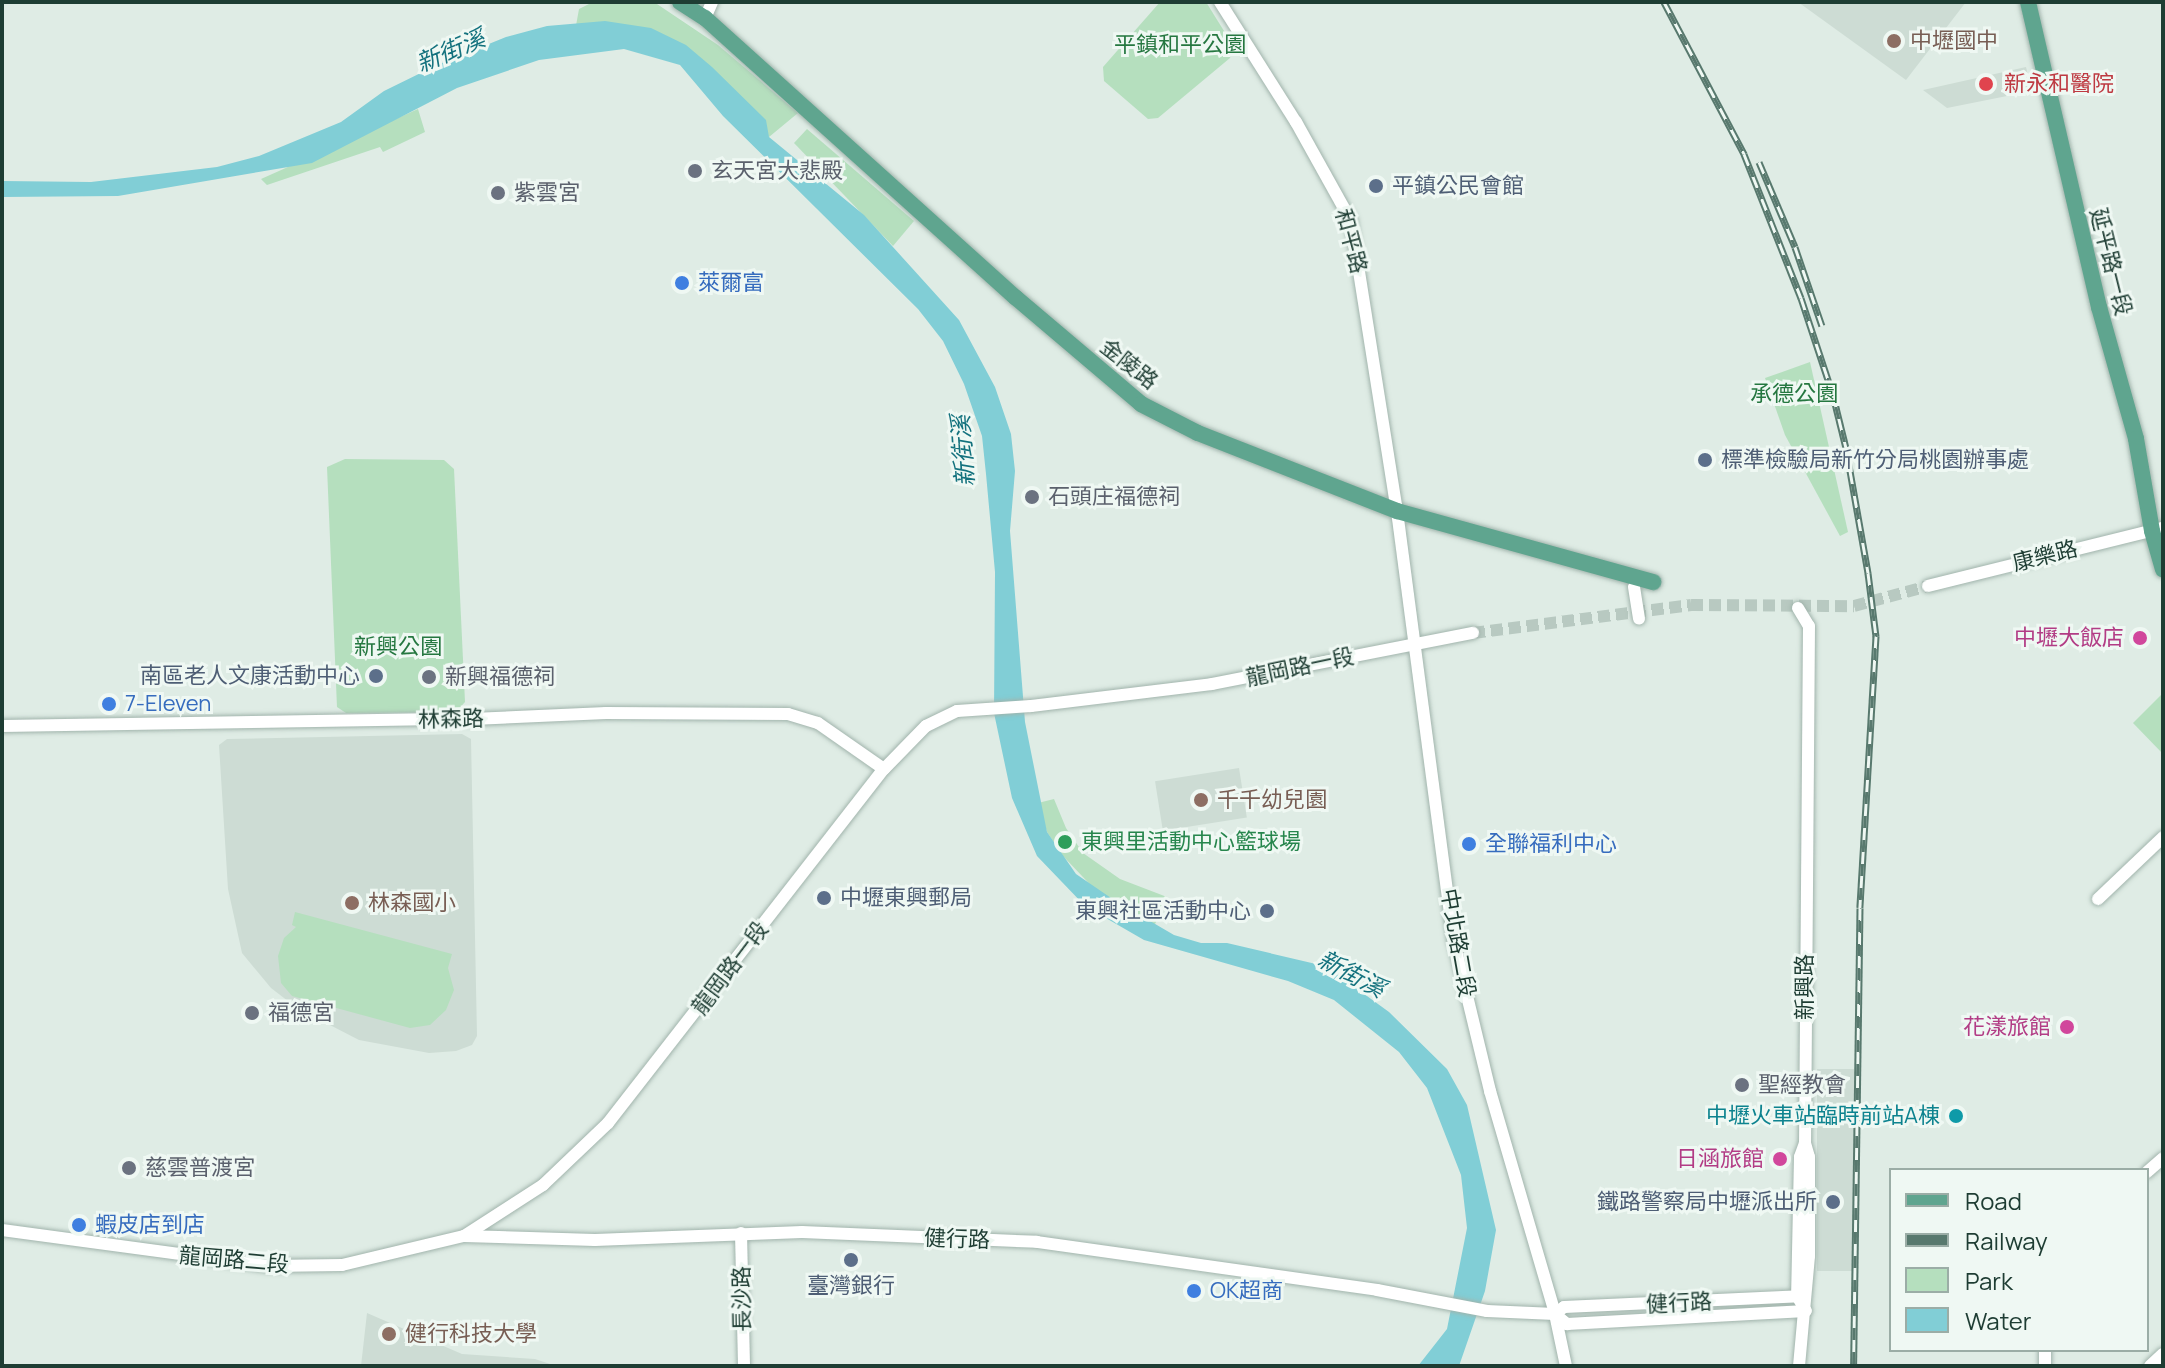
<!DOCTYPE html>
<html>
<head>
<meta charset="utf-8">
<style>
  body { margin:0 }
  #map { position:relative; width:2165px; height:1368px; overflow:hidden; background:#dfece5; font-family:Manrope,"Noto Sans TC",sans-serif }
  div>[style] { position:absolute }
  .built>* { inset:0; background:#cddcd4; transform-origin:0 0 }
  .green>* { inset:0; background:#b5dfbe }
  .water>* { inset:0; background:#81ced6 }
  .minor-tunnel>* { height:12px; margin-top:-6px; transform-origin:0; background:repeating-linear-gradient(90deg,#b8c9c1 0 12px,transparent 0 18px) }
  .roads { filter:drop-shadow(0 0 2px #a1b4ac) drop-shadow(0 0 2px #a1b4ac) }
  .minor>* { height:12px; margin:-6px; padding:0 6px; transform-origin:6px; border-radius:6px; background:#fff }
  .major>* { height:16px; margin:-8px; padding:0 8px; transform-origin:8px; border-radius:8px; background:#5fa58f }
  .rail>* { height:7px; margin-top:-3.5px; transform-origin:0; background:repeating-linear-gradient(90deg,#eff8f3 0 12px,#58796e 0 24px); box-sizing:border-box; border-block:2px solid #58796e }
  .dots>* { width:22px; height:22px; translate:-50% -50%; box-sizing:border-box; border:4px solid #eff8f3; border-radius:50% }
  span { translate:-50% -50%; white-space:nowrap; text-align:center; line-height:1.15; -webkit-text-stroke:6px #eff8f3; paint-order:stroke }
  .education-label { font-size:22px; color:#785e54 }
  .left { translate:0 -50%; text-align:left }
  .park-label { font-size:22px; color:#257740 }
  .health-label { font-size:22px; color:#be3a42 }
  .worship-label { font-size:22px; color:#5b616d }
  .service-label { font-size:22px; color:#4e5e75 }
  .right { translate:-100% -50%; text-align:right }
  .street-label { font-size:22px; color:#1e3d33 }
  .shop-label { font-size:22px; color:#366cbe }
  .hotel-label { font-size:22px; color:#b23c85 }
  .leisure-label { font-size:22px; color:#27864d }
  .culture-label { font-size:22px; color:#0d838f }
  .water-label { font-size:24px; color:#14727e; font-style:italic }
  .frame { position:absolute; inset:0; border:4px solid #1e3d33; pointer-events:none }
  .legend { position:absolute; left:1889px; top:1168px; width:260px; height:184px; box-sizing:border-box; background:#eff8f3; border:2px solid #9bada6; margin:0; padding:10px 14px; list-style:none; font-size:24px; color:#1e3d33 }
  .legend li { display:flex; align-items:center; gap:16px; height:40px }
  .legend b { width:40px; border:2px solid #9bada6 }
</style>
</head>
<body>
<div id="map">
  <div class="built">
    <div style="clip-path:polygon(1798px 2px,1966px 2px,1906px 80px)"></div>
    <div style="clip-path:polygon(2026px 67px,2032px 91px,1947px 108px,1923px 90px)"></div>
    <div style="clip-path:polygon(462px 734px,471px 739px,477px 1036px,472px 1045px,456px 1051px,429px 1053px,359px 1040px,297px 1008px,271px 988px,242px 953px,228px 889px,219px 745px,227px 739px)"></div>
    <div style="left:1239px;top:768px;width:50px;height:85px;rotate:81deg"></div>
    <div style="left:1817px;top:1069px;width:37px;height:202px"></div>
    <div style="clip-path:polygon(367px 1313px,462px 1354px,535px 1359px,556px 1366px,361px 1366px)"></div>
  </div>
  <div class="green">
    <div style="clip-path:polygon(593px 2px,654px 2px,718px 45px,798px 113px,769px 137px,706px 68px,575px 31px,579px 9px)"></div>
    <div style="clip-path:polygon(1160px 2px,1206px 2px,1234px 47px,1230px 58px,1158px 118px,1148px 119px,1104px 81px,1103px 67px)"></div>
    <div style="clip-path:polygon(418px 109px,425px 132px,383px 152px,380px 147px,267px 185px,261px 179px)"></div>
    <div style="clip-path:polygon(807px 129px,914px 221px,893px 246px,794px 143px)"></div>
    <div style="clip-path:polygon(1810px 362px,1848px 532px,1840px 536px,1785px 435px,1765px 378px)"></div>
    <div style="clip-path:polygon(345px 459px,444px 460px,454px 469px,465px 702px,456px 712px,346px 713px,337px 707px,327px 467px)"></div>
    <div style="clip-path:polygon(2163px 693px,2163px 754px,2133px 723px)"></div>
    <div style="clip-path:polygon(1054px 799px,1066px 828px,1083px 853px,1120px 879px,1167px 897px,1152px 931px,1120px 916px,1063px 856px,1047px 832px,1038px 803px)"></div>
    <div style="clip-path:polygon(295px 912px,452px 954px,448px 968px,454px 990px,446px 1010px,430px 1025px,410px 1028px,292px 996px,281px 983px,278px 956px,284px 938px,296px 927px,292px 925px)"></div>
  </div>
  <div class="water">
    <div style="clip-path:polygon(605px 21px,651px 28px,686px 45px,712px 67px,766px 120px,769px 137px,864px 215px,959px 320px,995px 387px,1011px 434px,1015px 471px,1010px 531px,1025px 722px,1047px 832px,1076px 874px,1114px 900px,1174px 935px,1201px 943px,1227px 943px,1316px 964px,1338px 975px,1389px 1012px,1447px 1069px,1467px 1105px,1496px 1230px,1485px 1291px,1459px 1366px,1418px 1366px,1447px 1329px,1467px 1228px,1461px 1175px,1427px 1088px,1399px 1052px,1334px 1000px,1288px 981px,1144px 940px,1085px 906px,1037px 856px,1012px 798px,994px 713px,995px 572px,986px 474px,982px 436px,964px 384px,943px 341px,918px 309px,723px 116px,680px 65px,624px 49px,539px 60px,457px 88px,312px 163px,118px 196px,2px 197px,2px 181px,91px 182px,217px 167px,259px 156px,341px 122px,384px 91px,437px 65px,506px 37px,547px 26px)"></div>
  </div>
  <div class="minor-tunnel">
    <div style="left:1473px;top:633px;width:220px;rotate:-7.3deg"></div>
    <div style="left:1691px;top:605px;width:163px;rotate:0.4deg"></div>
    <div style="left:1854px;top:606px;width:77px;rotate:-15.1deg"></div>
  </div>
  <div class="roads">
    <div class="minor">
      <div style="left:1220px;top:2px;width:142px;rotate:57.7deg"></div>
      <div style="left:1296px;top:122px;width:113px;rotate:60.9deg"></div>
      <div style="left:1351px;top:221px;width:294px;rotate:81deg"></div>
      <div style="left:1397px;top:511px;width:435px;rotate:82.5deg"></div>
      <div style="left:1454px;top:942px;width:153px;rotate:76.4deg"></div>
      <div style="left:1490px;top:1091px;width:232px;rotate:73.7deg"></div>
      <div style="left:1555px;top:1314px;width:53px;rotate:78.1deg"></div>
      <div style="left:705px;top:18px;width:17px;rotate:-66deg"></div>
      <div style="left:1928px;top:586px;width:242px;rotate:-13.9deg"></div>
      <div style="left:1634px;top:587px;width:32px;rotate:81deg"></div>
      <div style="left:1798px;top:608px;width:21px;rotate:59deg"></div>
      <div style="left:1809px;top:626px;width:517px;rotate:90.44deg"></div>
      <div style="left:1805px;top:1143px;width:15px;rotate:110deg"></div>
      <div style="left:1800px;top:1157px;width:139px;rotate:91.2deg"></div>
      <div style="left:1797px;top:1296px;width:17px;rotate:59deg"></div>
      <div style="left:2px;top:726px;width:470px;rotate:-0.9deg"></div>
      <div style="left:472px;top:719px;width:134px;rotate:-2.6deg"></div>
      <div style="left:606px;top:713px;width:182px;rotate:0.3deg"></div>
      <div style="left:788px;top:714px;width:31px;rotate:17deg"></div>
      <div style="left:818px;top:723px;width:80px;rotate:34.9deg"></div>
      <div style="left:2098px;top:899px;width:90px;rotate:-43.6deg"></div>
      <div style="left:2147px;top:1172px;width:21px;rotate:-41deg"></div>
      <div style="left:2px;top:1230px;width:268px;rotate:7.7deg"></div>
      <div style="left:268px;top:1266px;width:74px;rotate:-0.8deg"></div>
      <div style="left:342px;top:1265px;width:125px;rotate:-13.4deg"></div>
      <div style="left:464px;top:1236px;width:131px;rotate:1.7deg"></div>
      <div style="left:595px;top:1240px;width:207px;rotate:-2.2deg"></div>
      <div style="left:802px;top:1232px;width:235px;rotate:2.4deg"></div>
      <div style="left:1037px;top:1242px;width:343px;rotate:8deg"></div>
      <div style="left:1377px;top:1290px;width:112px;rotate:10.8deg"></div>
      <div style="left:1487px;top:1311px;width:68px;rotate:2.5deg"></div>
      <div style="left:1555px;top:1314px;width:16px;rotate:40deg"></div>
      <div style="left:1567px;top:1324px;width:239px;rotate:-3.1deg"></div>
      <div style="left:741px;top:1233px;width:133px;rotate:88.7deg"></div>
      <div style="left:464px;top:1236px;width:94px;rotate:-32.8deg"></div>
      <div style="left:543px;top:1185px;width:90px;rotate:-43.6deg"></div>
      <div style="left:608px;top:1123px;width:449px;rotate:-52.1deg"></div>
      <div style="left:884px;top:769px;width:60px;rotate:-45.7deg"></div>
      <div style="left:926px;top:726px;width:34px;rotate:-26deg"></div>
      <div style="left:957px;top:711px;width:74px;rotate:-3.9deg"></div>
      <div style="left:1031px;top:706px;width:182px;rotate:-6.9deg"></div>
      <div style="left:1212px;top:684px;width:266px;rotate:-11.1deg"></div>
      <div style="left:1555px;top:1314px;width:11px;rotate:-38deg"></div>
      <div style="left:1564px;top:1307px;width:241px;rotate:-2.6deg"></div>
      <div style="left:2045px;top:1350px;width:16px;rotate:90deg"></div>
      <div style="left:1799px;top:1366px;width:110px;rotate:-84.8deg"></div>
      <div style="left:1809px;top:1256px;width:99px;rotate:-90deg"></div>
      <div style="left:1809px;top:1157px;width:15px;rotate:-106deg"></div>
      <div style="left:2150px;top:1366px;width:18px;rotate:-43deg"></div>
    </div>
    <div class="major">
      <div style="left:680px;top:2px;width:30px;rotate:33deg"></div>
      <div style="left:705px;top:18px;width:417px;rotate:42deg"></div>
      <div style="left:1015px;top:297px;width:165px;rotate:40.3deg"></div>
      <div style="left:1141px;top:404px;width:64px;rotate:27deg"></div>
      <div style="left:1198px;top:433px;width:214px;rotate:21.4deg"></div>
      <div style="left:1397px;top:511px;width:266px;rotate:15.5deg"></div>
      <div style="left:2028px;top:2px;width:313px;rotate:76.9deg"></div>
      <div style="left:2099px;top:307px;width:137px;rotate:74.3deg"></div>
      <div style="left:2136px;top:439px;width:93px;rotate:80.1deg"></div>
      <div style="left:2152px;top:531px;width:40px;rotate:74deg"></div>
    </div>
  </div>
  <div class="rail">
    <div style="left:1664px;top:2px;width:172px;rotate:62.2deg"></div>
    <div style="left:1744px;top:154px;width:155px;rotate:68.4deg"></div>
    <div style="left:1801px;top:298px;width:102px;rotate:71.7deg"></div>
    <div style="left:1833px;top:395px;width:55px;rotate:76.2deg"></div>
    <div style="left:1846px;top:448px;width:127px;rotate:80deg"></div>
    <div style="left:1868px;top:573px;width:64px;rotate:82.8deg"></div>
    <div style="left:1876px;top:636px;width:272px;rotate:93.4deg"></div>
    <div style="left:1860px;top:908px;width:458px;rotate:90.8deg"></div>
    <div style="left:1759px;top:162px;width:92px;rotate:67deg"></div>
    <div style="left:1795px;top:247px;width:83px;rotate:71.1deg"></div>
  </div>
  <div class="dots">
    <div style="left:1894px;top:41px;background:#8d6e63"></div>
    <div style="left:1986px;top:84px;background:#e0444e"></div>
    <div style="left:695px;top:171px;background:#6b7280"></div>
    <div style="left:1376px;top:186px;background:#5c6f8a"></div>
    <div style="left:498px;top:193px;background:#6b7280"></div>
    <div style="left:682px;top:283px;background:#3f7fe0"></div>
    <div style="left:1705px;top:460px;background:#5c6f8a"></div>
    <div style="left:1032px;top:497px;background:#6b7280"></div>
    <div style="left:2140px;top:638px;background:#d1479c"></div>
    <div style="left:376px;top:676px;background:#5c6f8a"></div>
    <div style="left:429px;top:677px;background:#6b7280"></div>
    <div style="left:109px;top:704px;background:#3f7fe0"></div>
    <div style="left:1201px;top:800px;background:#8d6e63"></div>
    <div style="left:1065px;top:842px;background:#2e9e5b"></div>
    <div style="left:1469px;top:844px;background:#3f7fe0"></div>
    <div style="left:824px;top:898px;background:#5c6f8a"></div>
    <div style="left:352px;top:903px;background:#8d6e63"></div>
    <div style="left:1267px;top:911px;background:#5c6f8a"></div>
    <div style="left:252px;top:1013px;background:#6b7280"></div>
    <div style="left:2067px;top:1027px;background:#d1479c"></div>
    <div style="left:1742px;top:1085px;background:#6b7280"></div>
    <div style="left:1956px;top:1116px;background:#0f9aa8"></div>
    <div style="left:1780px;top:1159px;background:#d1479c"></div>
    <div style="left:129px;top:1168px;background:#6b7280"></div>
    <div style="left:1833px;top:1202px;background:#5c6f8a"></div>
    <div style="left:79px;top:1225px;background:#3f7fe0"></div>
    <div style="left:851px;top:1260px;background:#5c6f8a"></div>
    <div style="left:1194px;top:1291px;background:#3f7fe0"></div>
    <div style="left:389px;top:1334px;background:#8d6e63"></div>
  </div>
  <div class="education-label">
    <span class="left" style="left:1910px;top:41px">中壢國中</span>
    <span class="left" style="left:1217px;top:800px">千千幼兒園</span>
    <span class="left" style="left:368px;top:903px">林森國小</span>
    <span class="left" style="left:405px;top:1334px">健行科技大學</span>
  </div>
  <div class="park-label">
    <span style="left:1180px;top:45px">平鎮和平公園</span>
    <span style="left:1794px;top:394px">承德公園</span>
    <span style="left:398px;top:647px">新興公園</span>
  </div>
  <div class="health-label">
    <span class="left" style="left:2004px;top:84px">新永和醫院</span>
  </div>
  <div class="worship-label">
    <span class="left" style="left:711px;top:171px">玄天宮大悲殿</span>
    <span class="left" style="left:514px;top:193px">紫雲宮</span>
    <span class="left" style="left:1048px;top:497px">石頭庄福德祠</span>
    <span class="left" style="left:445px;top:677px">新興福德祠</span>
    <span class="left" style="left:268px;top:1013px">福德宮</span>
    <span class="left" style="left:1758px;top:1085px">聖經教會</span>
    <span class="left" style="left:145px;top:1168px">慈雲普渡宮</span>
  </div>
  <div class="service-label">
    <span class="left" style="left:1392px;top:186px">平鎮公民會館</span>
    <span class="left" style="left:1721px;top:460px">標準檢驗局新竹分局桃園辦事處</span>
    <span class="right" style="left:360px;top:676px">南區老人文康活動中心</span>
    <span class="left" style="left:840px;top:898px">中壢東興郵局</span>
    <span class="right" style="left:1251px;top:911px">東興社區活動中心</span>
    <span class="right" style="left:1817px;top:1202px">鐵路警察局中壢派出所</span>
    <span style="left:851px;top:1286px">臺灣銀行</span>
  </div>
  <div class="street-label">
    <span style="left:1351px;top:241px;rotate:75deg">和平路</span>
    <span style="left:2111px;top:262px;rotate:76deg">延平路一段</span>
    <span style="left:1129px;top:364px;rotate:38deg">金陵路</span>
    <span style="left:2045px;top:556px;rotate:-14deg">康樂路</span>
    <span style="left:1300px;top:667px;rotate:-12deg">龍岡路一段</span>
    <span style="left:451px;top:719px;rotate:-1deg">林森路</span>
    <span style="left:1458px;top:943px;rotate:80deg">中北路二段</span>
    <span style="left:730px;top:968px;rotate:-53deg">龍岡路一段</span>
    <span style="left:1805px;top:987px;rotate:-90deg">新興路</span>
    <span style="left:957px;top:1239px;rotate:2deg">健行路</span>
    <span style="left:234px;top:1260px;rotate:5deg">龍岡路二段</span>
    <span style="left:742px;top:1299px;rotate:-91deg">長沙路</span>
    <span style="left:1679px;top:1303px;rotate:-3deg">健行路</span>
  </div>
  <div class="shop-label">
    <span class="left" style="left:698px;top:283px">萊爾富</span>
    <span class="left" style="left:125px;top:704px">7-Eleven</span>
    <span class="left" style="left:1485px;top:844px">全聯福利中心</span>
    <span class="left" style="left:95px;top:1225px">蝦皮店到店</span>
    <span class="left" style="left:1210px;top:1291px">OK超商</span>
  </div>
  <div class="hotel-label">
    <span class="right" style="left:2124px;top:638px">中壢大飯店</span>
    <span class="right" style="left:2051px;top:1027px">花漾旅館</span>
    <span class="right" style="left:1764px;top:1159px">日涵旅館</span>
  </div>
  <div class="leisure-label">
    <span class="left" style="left:1081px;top:842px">東興里活動中心籃球場</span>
  </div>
  <div class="culture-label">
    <span class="right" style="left:1940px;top:1116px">中壢火車站臨時前站A棟</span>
  </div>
  <div class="water-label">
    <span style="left:450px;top:50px;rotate:-23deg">新街溪</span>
    <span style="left:962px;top:451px;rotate:-94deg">新街溪</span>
    <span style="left:1352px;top:973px;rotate:28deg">新街溪</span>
  </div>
  <div class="frame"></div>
  <ul class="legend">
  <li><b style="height:10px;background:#5fa58f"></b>Road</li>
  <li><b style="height:10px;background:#58796e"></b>Railway</li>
  <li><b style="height:22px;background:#b5dfbe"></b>Park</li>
  <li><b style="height:22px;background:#81ced6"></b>Water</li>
  </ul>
</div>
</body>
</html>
